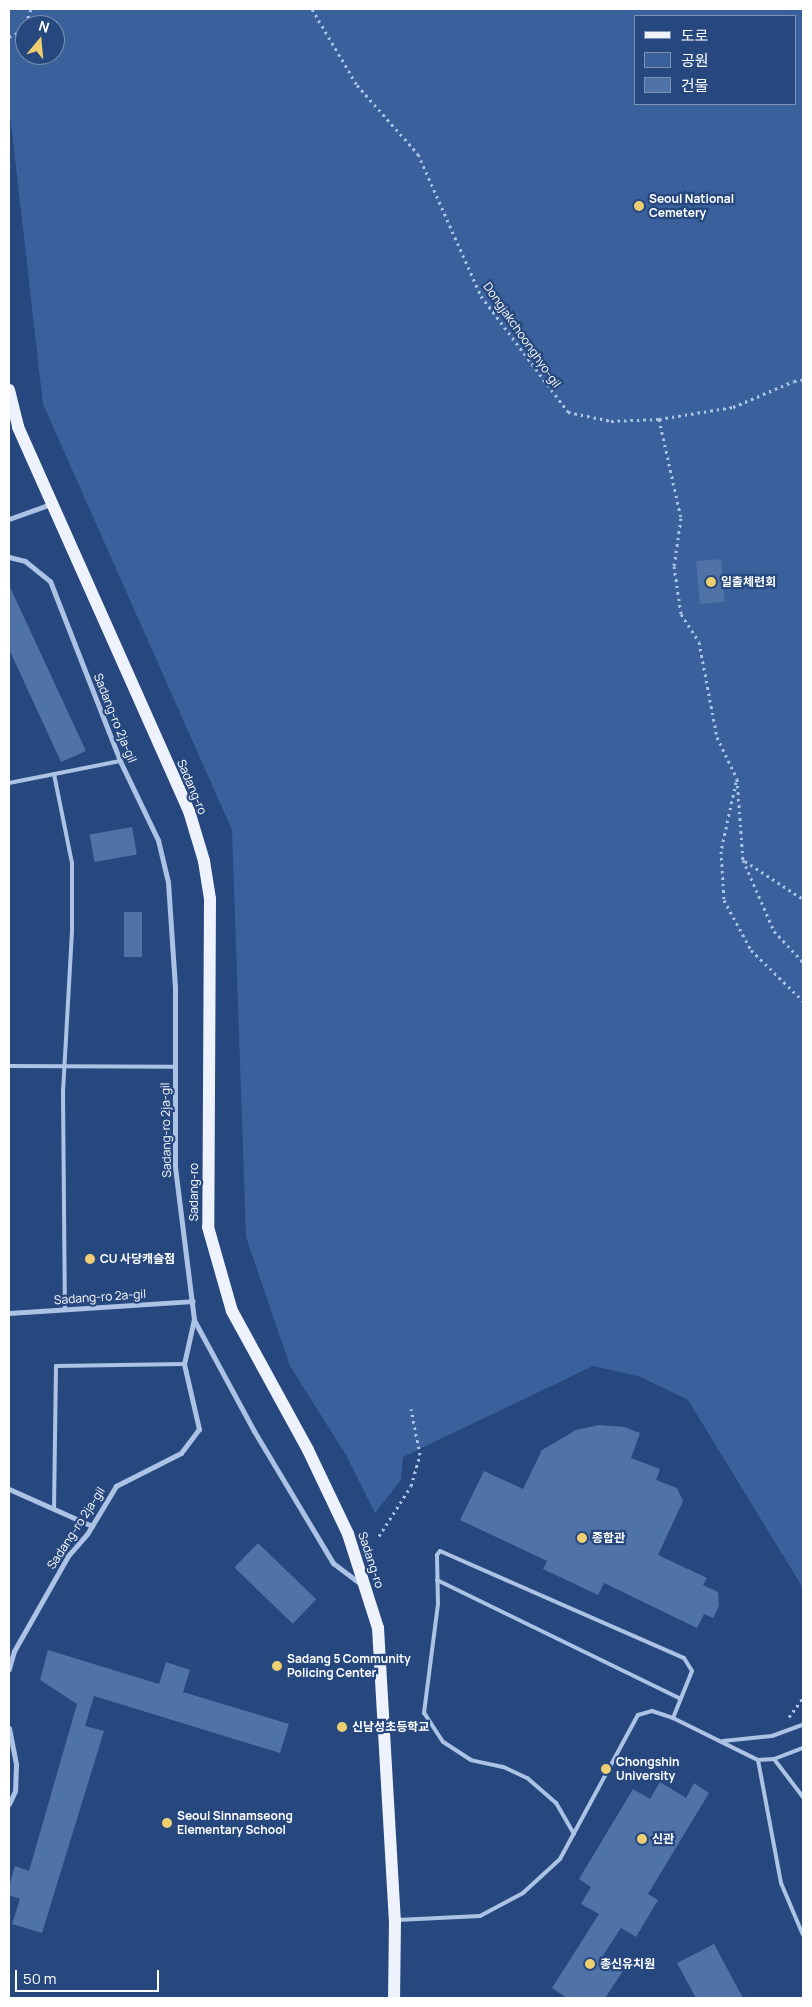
<!DOCTYPE html>
<html>
<head>
<meta charset="utf-8">
<style>
  body { margin:0 }
  #map { position:relative; width:812px; height:2007px; overflow:hidden; background:#26487e; font-family:Manrope,"Noto Sans KR",sans-serif }
  div>[style] { position:absolute }
  .green>* { inset:0; background:#3a619c }
  .building>* { inset:0; background:#4f72a7; transform-origin:0 0 }
  .path>* { height:3px; margin-top:-1.5px; transform-origin:0; background:repeating-linear-gradient(90deg,#acc3e5 0 2.5px,transparent 0 6.5px) }
  .lane>* { height:4px; margin:-2px; padding:0 2px; transform-origin:2px; border-radius:2px; background:#acc3e5 }
  .street>* { height:5px; margin:-2.5px; padding:0 2.5px; transform-origin:2.5px; border-radius:2.5px; background:#acc3e5 }
  .primary>* { height:12px; margin:-6px; padding:0 6px; transform-origin:6px; border-radius:6px; background:#edf2fd }
  .dots>* { width:14px; height:14px; translate:-50% -50%; box-sizing:border-box; border:2px solid #26487e; border-radius:50% }
  span { translate:-50% -50%; white-space:nowrap; text-align:center; line-height:1.15; -webkit-text-stroke:4.5px #26487e; paint-order:stroke }
  .poi-label { font-size:12px; color:#fff; font-weight:700 }
  .left { translate:0 -50%; text-align:left }
  .street-label { font-size:12px; color:#fff }
  .frame { position:absolute; inset:0; border:10px solid #fff; pointer-events:none }
  .legend { position:absolute; left:634px; top:15px; width:162px; height:90px; box-sizing:border-box; background:#26487e; border:1px solid #7d91b2; margin:0; padding:6px 9px; list-style:none; font-size:15px; color:#fff }
  .legend li { display:flex; align-items:center; gap:10px; height:25px }
  .legend b { width:25px; border:1px solid #7d91b2 }
  .north { position:absolute; left:15px; top:15px; width:50px; height:50px; box-sizing:border-box; background:#26487e; border:1px solid #7d91b2; border-radius:50%; rotate:17deg; font-size:14px; font-weight:700; line-height:20px; text-align:center; color:#fff }
  .north::after { content:''; display:block; margin:auto; width:18px; height:22px; background:#eed072; clip-path:polygon(50% 0,100% 100%,50% 72%,0 100%) }
  .scale { position:absolute; left:15px; top:1970px; width:144px; height:22px; box-sizing:border-box; border:2px solid #fff; border-top:0; padding-left:6px; font-size:15px; line-height:18px; white-space:nowrap; color:#fff; -webkit-text-stroke:4px #26487e; paint-order:stroke }
</style>
</head>
<body>
<div id="map">
  <div class="green">
    <div style="clip-path:polygon(evenodd,9px 9px,803px 9px,803px 1588px,688px 1400px,641px 1377px,593px 1366px,403px 1457px,401px 1480px,375px 1513px,346px 1455px,290px 1366px,246px 1237px,232px 830px,43px 404px,9px 106px,9px 9px,636px 16px,796px 16px,796px 104px,636px 104px,636px 16px,9px 9px,25px 25px,55px 25px,55px 55px,25px 55px,25px 25px)"></div>
  </div>
  <div class="building">
    <div style="left:721px;top:559px;width:43px;height:25px;rotate:85deg"></div>
    <div style="clip-path:polygon(9px 585px,86px 751px,61px 762px,9px 649px)"></div>
    <div style="left:132px;top:827px;width:28px;height:43px;rotate:80deg"></div>
    <div style="left:124px;top:912px;width:18px;height:45px"></div>
    <div style="clip-path:polygon(599px 1425px,624px 1427px,640px 1433px,631px 1458px,660px 1469px,656px 1480px,677px 1488px,683px 1501px,658px 1555px,707px 1578px,703px 1585px,718px 1592px,719px 1606px,713px 1618px,704px 1614px,697px 1628px,604px 1583px,598px 1595px,543px 1569px,547px 1561px,460px 1520px,484px 1471px,523px 1489px,542px 1450px,576px 1430px)"></div>
    <div style="left:258px;top:1543px;width:81px;height:34px;rotate:44deg"></div>
    <div style="clip-path:polygon(48px 1650px,159px 1684px,166px 1662px,190px 1670px,183px 1692px,289px 1724px,280px 1753px,94px 1696px,85px 1726px,104px 1731px,42px 1933px,12px 1924px,20px 1899px,9px 1895px,9px 1887px,15px 1866px,29px 1871px,77px 1704px,40px 1680px)"></div>
    <div style="clip-path:polygon(660px 1782px,686px 1798px,694px 1783px,709px 1793px,648px 1894px,658px 1900px,636px 1937px,621px 1928px,602px 1957px,623px 1971px,605px 1998px,567px 1998px,552px 1988px,599px 1914px,581px 1904px,591px 1887px,579px 1879px,633px 1789px,650px 1799px)"></div>
    <div style="clip-path:polygon(714px 1944px,743px 1998px,696px 1998px,677px 1963px)"></div>
  </div>
  <div class="path">
    <div style="left:312px;top:9px;width:88px;rotate:59.4deg"></div>
    <div style="left:357px;top:85px;width:92px;rotate:48.5deg"></div>
    <div style="left:418px;top:154px;width:155px;rotate:66.1deg"></div>
    <div style="left:481px;top:296px;width:145px;rotate:53.1deg"></div>
    <div style="left:568px;top:412px;width:44px;rotate:11.8deg"></div>
    <div style="left:611px;top:421px;width:48px;rotate:-2.4deg"></div>
    <div style="left:659px;top:419px;width:75px;rotate:-9.2deg"></div>
    <div style="left:733px;top:407px;width:66px;rotate:-23.1deg"></div>
    <div style="left:794px;top:381px;width:9px;rotate:-6deg"></div>
    <div style="left:9px;top:37px;width:16px;rotate:-27deg"></div>
    <div style="left:23px;top:30px;width:22px;rotate:-69deg"></div>
    <div style="left:659px;top:419px;width:101px;rotate:77.5deg"></div>
    <div style="left:681px;top:518px;width:49px;rotate:98.3deg"></div>
    <div style="left:674px;top:566px;width:49px;rotate:81.7deg"></div>
    <div style="left:681px;top:614px;width:33px;rotate:57deg"></div>
    <div style="left:699px;top:642px;width:97px;rotate:79.3deg"></div>
    <div style="left:717px;top:737px;width:47px;rotate:64.5deg"></div>
    <div style="left:737px;top:779px;width:81px;rotate:85.8deg"></div>
    <div style="left:743px;top:860px;width:77px;rotate:66.4deg"></div>
    <div style="left:774px;top:931px;width:42px;rotate:46.9deg"></div>
    <div style="left:736px;top:782px;width:71px;rotate:102.3deg"></div>
    <div style="left:721px;top:851px;width:49px;rotate:86.5deg"></div>
    <div style="left:724px;top:900px;width:57px;rotate:61.6deg"></div>
    <div style="left:751px;top:950px;width:73px;rotate:44.4deg"></div>
    <div style="left:745px;top:861px;width:69px;rotate:33.2deg"></div>
    <div style="left:379px;top:1536px;width:59px;rotate:-57.4deg"></div>
    <div style="left:411px;top:1486px;width:32px;rotate:-74deg"></div>
    <div style="left:420px;top:1455px;width:47px;rotate:-101.1deg"></div>
    <div style="left:789px;top:1717px;width:24px;rotate:-54deg"></div>
  </div>
  <div class="lane">
    <div style="left:54px;top:774px;width:91px;rotate:78.6deg"></div>
    <div style="left:72px;top:863px;width:68px;rotate:90deg"></div>
    <div style="left:72px;top:931px;width:161px;rotate:93.2deg"></div>
    <div style="left:63px;top:1092px;width:218px;rotate:89.5deg"></div>
    <div style="left:9px;top:783px;width:113px;rotate:-11.2deg"></div>
    <div style="left:9px;top:1066px;width:166px;rotate:0.3deg"></div>
    <div style="left:54px;top:1509px;width:143px;rotate:-89.2deg"></div>
    <div style="left:56px;top:1366px;width:128px;rotate:-0.9deg"></div>
    <div style="left:437px;top:1580px;width:271px;rotate:26deg"></div>
    <div style="left:723px;top:1741px;width:49px;rotate:-5.8deg"></div>
    <div style="left:772px;top:1736px;width:33px;rotate:-20deg"></div>
    <div style="left:774px;top:1759px;width:48px;rotate:52.7deg"></div>
    <div style="left:758px;top:1760px;width:125px;rotate:79.4deg"></div>
    <div style="left:781px;top:1883px;width:56px;rotate:67.1deg"></div>
    <div style="left:574px;top:1834px;width:36px;rotate:-120deg"></div>
    <div style="left:556px;top:1803px;width:38px;rotate:-139deg"></div>
    <div style="left:527px;top:1778px;width:26px;rotate:-155deg"></div>
    <div style="left:503px;top:1767px;width:33px;rotate:-168deg"></div>
    <div style="left:471px;top:1760px;width:33px;rotate:-147deg"></div>
    <div style="left:443px;top:1742px;width:35px;rotate:-123deg"></div>
    <div style="left:424px;top:1713px;width:110px;rotate:-82.7deg"></div>
    <div style="left:438px;top:1604px;width:49px;rotate:-91.2deg"></div>
    <div style="left:437px;top:1555px;width:5px;rotate:-53deg"></div>
    <div style="left:440px;top:1551px;width:266px;rotate:23.7deg"></div>
    <div style="left:684px;top:1658px;width:15px;rotate:58deg"></div>
    <div style="left:692px;top:1671px;width:51px;rotate:112deg"></div>
    <div style="left:397px;top:1920px;width:83px;rotate:-2.8deg"></div>
    <div style="left:480px;top:1916px;width:49px;rotate:-28.1deg"></div>
    <div style="left:523px;top:1893px;width:50px;rotate:-42.6deg"></div>
    <div style="left:560px;top:1859px;width:164px;rotate:-61.6deg"></div>
    <div style="left:638px;top:1715px;width:15px;rotate:-16deg"></div>
    <div style="left:652px;top:1711px;width:22px;rotate:18deg"></div>
    <div style="left:673px;top:1718px;width:95px;rotate:26.3deg"></div>
    <div style="left:758px;top:1760px;width:16px;rotate:-4deg"></div>
    <div style="left:774px;top:1759px;width:31px;rotate:-21deg"></div>
  </div>
  <div class="street">
    <div style="left:9px;top:519px;width:45px;rotate:-19.7deg"></div>
    <div style="left:9px;top:557px;width:16px;rotate:14deg"></div>
    <div style="left:25px;top:561px;width:32px;rotate:39deg"></div>
    <div style="left:50px;top:581px;width:193px;rotate:68.7deg"></div>
    <div style="left:120px;top:761px;width:88px;rotate:64.3deg"></div>
    <div style="left:158px;top:840px;width:43px;rotate:76.6deg"></div>
    <div style="left:168px;top:882px;width:105px;rotate:86.2deg"></div>
    <div style="left:175px;top:987px;width:180px;rotate:90deg"></div>
    <div style="left:175px;top:1167px;width:153px;rotate:82.9deg"></div>
    <div style="left:194px;top:1319px;width:46px;rotate:102.5deg"></div>
    <div style="left:184px;top:1364px;width:67px;rotate:77deg"></div>
    <div style="left:199px;top:1429px;width:30px;rotate:127deg"></div>
    <div style="left:181px;top:1453px;width:73px;rotate:153.1deg"></div>
    <div style="left:116px;top:1486px;width:56px;rotate:121.1deg"></div>
    <div style="left:87px;top:1534px;width:29px;rotate:131deg"></div>
    <div style="left:68px;top:1556px;width:109px;rotate:119.6deg"></div>
    <div style="left:14px;top:1651px;width:19px;rotate:106deg"></div>
    <div style="left:9px;top:1313px;width:184px;rotate:-3.7deg"></div>
    <div style="left:194px;top:1320px;width:126px;rotate:61.6deg"></div>
    <div style="left:254px;top:1431px;width:154px;rotate:59.1deg"></div>
    <div style="left:333px;top:1563px;width:36px;rotate:37deg"></div>
    <div style="left:9px;top:1489px;width:91px;rotate:24deg"></div>
    <div style="left:9px;top:1728px;width:37px;rotate:79deg"></div>
    <div style="left:16px;top:1764px;width:27px;rotate:92deg"></div>
    <div style="left:15px;top:1791px;width:14px;rotate:115deg"></div>
  </div>
  <div class="primary">
    <div style="left:9px;top:390px;width:38px;rotate:76deg"></div>
    <div style="left:18px;top:427px;width:420px;rotate:66deg"></div>
    <div style="left:189px;top:811px;width:52px;rotate:73.3deg"></div>
    <div style="left:204px;top:861px;width:38px;rotate:81deg"></div>
    <div style="left:210px;top:899px;width:328px;rotate:90.3deg"></div>
    <div style="left:208px;top:1227px;width:87px;rotate:74.1deg"></div>
    <div style="left:232px;top:1311px;width:158px;rotate:61.3deg"></div>
    <div style="left:308px;top:1450px;width:93px;rotate:64.5deg"></div>
    <div style="left:348px;top:1534px;width:99px;rotate:72.3deg"></div>
    <div style="left:378px;top:1628px;width:292px;rotate:86.7deg"></div>
    <div style="left:395px;top:1920px;width:78px;rotate:90.7deg"></div>
  </div>
  <div class="dots">
    <div style="left:639px;top:206px;background:#eed072"></div>
    <div style="left:711px;top:582px;background:#eed072"></div>
    <div style="left:90px;top:1259px;background:#eed072"></div>
    <div style="left:582px;top:1538px;background:#eed072"></div>
    <div style="left:277px;top:1666px;background:#eed072"></div>
    <div style="left:342px;top:1727px;background:#eed072"></div>
    <div style="left:606px;top:1769px;background:#eed072"></div>
    <div style="left:167px;top:1823px;background:#eed072"></div>
    <div style="left:642px;top:1839px;background:#eed072"></div>
    <div style="left:590px;top:1964px;background:#eed072"></div>
  </div>
  <div class="poi-label">
    <span class="left" style="left:649px;top:206px">Seoul National<br>Cemetery</span>
    <span class="left" style="left:721px;top:582px">일출체련회</span>
    <span class="left" style="left:100px;top:1259px">CU 사당캐슬점</span>
    <span class="left" style="left:592px;top:1538px">종합관</span>
    <span class="left" style="left:287px;top:1666px">Sadang 5 Community<br>Policing Center</span>
    <span class="left" style="left:352px;top:1727px">신남성초등학교</span>
    <span class="left" style="left:616px;top:1769px">Chongshin<br>University</span>
    <span class="left" style="left:177px;top:1823px">Seoul Sinnamseong<br>Elementary School</span>
    <span class="left" style="left:652px;top:1839px">신관</span>
    <span class="left" style="left:600px;top:1964px">총신유치원</span>
  </div>
  <div class="street-label">
    <span style="left:522px;top:335px;rotate:55deg">Dongjakchoonghyo-gil</span>
    <span style="left:115px;top:718px;rotate:68deg">Sadang-ro 2ja-gil</span>
    <span style="left:192px;top:787px;rotate:67deg">Sadang-ro</span>
    <span style="left:166px;top:1130px;rotate:-91deg">Sadang-ro 2ja-gil</span>
    <span style="left:194px;top:1192px;rotate:-90deg">Sadang-ro</span>
    <span style="left:100px;top:1297px;rotate:-4deg">Sadang-ro 2a-gil</span>
    <span style="left:76px;top:1528px;rotate:-57deg">Sadang-ro 2ja-gil</span>
    <span style="left:371px;top:1560px;rotate:72deg">Sadang-ro</span>
  </div>
  <div class="frame"></div>
  <ul class="legend">
  <li><b style="height:6px;background:#edf2fd"></b>도로</li>
  <li><b style="height:14px;background:#3a619c"></b>공원</li>
  <li><b style="height:14px;background:#4f72a7"></b>건물</li>
  </ul>
  <div class="north">N</div>
  <div class="scale">50 m</div>
</div>
</body>
</html>
